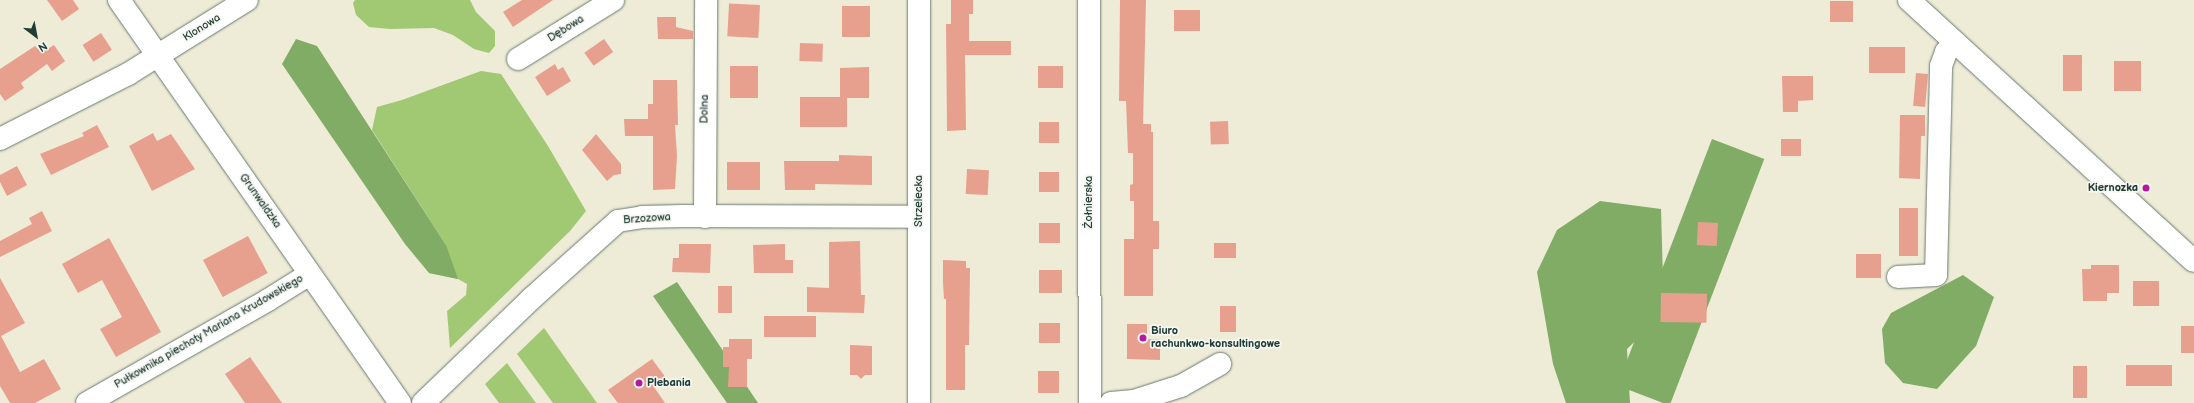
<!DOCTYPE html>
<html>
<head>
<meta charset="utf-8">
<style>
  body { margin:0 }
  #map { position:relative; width:2194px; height:403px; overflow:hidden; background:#eeebd7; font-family:"Balsamiq Sans",sans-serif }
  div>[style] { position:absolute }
  .green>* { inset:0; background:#a1c873 }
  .forest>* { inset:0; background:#80ac65; transform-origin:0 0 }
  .building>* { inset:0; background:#e8a08e; transform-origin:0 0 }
  .roads { filter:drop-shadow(0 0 1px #677a6d) drop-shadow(0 0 1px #677a6d) }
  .minor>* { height:22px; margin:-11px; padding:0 11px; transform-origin:11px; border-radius:11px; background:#fff }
  .dots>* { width:11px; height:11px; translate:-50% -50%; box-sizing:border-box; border:2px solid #f6f6f2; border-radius:50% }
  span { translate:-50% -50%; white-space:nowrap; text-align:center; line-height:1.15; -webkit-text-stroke:3.5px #f6f6f2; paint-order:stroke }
  .street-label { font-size:11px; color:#1f3d34 }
  .poi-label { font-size:11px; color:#1f3d34; font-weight:700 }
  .right { translate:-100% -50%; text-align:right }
  .left { translate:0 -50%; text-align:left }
  .north { position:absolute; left:16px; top:16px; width:40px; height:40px; -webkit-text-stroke:3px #f6f6f2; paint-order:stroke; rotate:148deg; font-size:11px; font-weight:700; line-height:16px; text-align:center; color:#1f3d34 }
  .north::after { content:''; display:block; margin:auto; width:14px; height:18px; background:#1f3d34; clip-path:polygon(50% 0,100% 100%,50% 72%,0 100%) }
</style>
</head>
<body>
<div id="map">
  <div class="green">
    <div style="clip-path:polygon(355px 0,470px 0,476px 12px,495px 31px,495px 46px,489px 53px,474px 49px,453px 35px,434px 28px,390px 29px,369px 27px,356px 15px,353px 3px)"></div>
    <div style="clip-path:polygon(481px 71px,501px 74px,548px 146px,586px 211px,570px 231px,450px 348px,447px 311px,466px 295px,467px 284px,458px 279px,429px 273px,446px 245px,372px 130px,377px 107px,402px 100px)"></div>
    <div style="clip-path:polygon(544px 328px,597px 403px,553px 403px,517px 354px)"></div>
    <div style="clip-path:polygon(507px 363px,536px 403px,499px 403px,485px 384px)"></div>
  </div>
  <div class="forest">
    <div style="clip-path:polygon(296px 39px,317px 46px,446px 245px,458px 279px,429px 273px,405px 244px,282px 64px)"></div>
    <div style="left:1712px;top:139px;width:56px;height:264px;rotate:21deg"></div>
    <div style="clip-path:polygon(1600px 201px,1661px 209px,1664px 313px,1627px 349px,1630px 403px,1566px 403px,1553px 364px,1537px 272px,1557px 230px)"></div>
    <div style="clip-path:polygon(1963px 275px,1994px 297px,1976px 346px,1937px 389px,1903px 383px,1885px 363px,1882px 329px,1891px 313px)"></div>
    <div style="clip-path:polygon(677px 282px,758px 403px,727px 403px,653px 296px)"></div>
  </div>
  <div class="building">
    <div style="clip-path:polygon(47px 0,73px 0,79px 9px,62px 21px)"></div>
    <div style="clip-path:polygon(522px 0,553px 0,513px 27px,503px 12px)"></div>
    <div style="clip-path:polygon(951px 0,973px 0,973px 14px,969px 14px,969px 41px,1011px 41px,1011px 55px,965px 55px,966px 130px,947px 131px,946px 24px,951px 24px)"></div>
    <div style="clip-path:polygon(1120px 0,1146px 0,1143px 124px,1151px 124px,1151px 132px,1153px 132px,1153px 221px,1159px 221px,1159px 249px,1153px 249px,1153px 296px,1124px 296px,1124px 239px,1134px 239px,1134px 201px,1130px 201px,1130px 185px,1133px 184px,1133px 153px,1128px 153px,1126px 101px,1119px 101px)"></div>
    <div style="left:1830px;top:1px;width:23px;height:21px"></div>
    <div style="left:760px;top:5px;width:33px;height:31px;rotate:93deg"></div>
    <div style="left:842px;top:6px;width:28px;height:31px"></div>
    <div style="left:1174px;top:10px;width:26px;height:21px"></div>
    <div style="clip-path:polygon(657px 17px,676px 17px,676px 27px,693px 31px,693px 39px,658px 39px)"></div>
    <div style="left:101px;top:33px;width:20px;height:22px;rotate:57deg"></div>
    <div style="left:604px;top:39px;width:16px;height:24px;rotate:55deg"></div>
    <div style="left:800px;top:43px;width:23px;height:18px;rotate:2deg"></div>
    <div style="clip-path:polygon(54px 45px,65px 61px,52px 71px,47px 64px,21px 83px,24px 88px,5px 101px,0 94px,0 69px,35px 46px,38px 49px,42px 46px,46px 50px)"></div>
    <div style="left:1905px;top:47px;width:26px;height:36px;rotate:90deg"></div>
    <div style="left:2063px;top:55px;width:19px;height:36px"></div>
    <div style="left:2114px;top:61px;width:27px;height:30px"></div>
    <div style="clip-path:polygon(555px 64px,558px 70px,563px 67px,571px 81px,547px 96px,535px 77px)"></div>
    <div style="left:730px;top:66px;width:28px;height:32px"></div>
    <div style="left:1038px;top:66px;width:25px;height:22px"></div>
    <div style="clip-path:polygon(869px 67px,869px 98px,847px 98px,847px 127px,800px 127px,800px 97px,840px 97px,840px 68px)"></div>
    <div style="left:1916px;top:73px;width:12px;height:33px;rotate:5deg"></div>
    <div style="clip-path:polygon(1782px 76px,1813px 76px,1813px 100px,1798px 101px,1798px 112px,1783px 112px)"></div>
    <div style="clip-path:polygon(653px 80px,677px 80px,678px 125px,675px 125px,677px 156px,675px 189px,653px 190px,653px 136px,625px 136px,624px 119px,648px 119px,648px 104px,653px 104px)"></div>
    <div style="clip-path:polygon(1900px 115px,1925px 115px,1925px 136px,1921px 136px,1920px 179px,1899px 178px)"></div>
    <div style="left:1228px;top:121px;width:23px;height:18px;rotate:88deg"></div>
    <div style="left:1039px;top:122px;width:20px;height:21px"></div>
    <div style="clip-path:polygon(97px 125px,109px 147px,51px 175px,40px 154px,84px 136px,82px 133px)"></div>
    <div style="clip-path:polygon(153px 133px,157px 141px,171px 134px,195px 169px,152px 191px,129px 146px)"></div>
    <div style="clip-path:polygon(596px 134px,621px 164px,621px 174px,614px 175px,607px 181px,582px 150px)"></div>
    <div style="left:1781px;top:139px;width:20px;height:17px"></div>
    <div style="clip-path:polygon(839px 155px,872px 156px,872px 185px,815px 184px,815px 190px,785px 190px,784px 161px,839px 161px)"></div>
    <div style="left:727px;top:162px;width:33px;height:28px"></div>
    <div style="clip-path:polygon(17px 166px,27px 185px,7px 196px,0 182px,0 175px)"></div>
    <div style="left:967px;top:169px;width:22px;height:25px;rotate:3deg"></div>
    <div style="left:1039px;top:172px;width:20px;height:20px"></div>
    <div style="left:1899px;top:208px;width:19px;height:48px"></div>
    <div style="clip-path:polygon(42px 211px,52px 231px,0 257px,0 241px,32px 224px,29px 218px)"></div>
    <div style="left:1698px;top:222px;width:20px;height:23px;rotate:3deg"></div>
    <div style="left:1039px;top:223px;width:21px;height:20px"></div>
    <div style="left:248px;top:236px;width:42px;height:51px;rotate:62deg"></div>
    <div style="clip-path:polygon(109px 238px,161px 332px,116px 357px,100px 329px,122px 317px,102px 280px,78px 293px,62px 264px)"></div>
    <div style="clip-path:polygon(860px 241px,861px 295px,865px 295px,864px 313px,807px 312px,807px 287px,829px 288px,829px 242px)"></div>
    <div style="left:1214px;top:243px;width:22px;height:15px"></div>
    <div style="clip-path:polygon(679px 244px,711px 244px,710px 273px,672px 272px,673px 258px,679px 258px)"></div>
    <div style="clip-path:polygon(785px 244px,785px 260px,793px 260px,793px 273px,754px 273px,753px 245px)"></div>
    <div style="left:1881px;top:254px;width:24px;height:25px;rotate:90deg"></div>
    <div style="clip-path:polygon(943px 260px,966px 261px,966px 268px,970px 268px,969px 345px,965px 345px,965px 390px,946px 390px,946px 299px,944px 299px,943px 283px)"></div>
    <div style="clip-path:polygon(2091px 265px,2119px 265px,2119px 293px,2107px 293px,2107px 301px,2083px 301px,2082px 269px,2091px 269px)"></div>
    <div style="left:1062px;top:270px;width:23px;height:23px;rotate:90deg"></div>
    <div style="clip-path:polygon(0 278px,25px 323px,1px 336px,20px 372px,44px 359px,61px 389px,35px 403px,10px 403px,0 386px)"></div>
    <div style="left:2133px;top:281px;width:26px;height:25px"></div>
    <div style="left:732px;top:286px;width:27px;height:14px;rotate:90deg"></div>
    <div style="left:1661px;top:293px;width:46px;height:29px;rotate:1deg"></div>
    <div style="left:1220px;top:306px;width:16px;height:26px"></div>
    <div style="left:764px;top:316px;width:52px;height:21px"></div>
    <div style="left:1039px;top:323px;width:21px;height:20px"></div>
    <div style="clip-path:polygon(1127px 324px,1147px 324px,1147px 339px,1160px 339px,1160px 360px,1127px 359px)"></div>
    <div style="left:2181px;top:326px;width:13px;height:27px"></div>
    <div style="clip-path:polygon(729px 339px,752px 339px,752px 359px,747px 359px,747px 387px,728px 387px,729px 367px,723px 367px,723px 347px,729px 347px)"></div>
    <div style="clip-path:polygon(850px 345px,872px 346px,872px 375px,865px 375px,861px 379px,857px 375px,850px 375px)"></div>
    <div style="clip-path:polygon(250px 357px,282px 403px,245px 403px,225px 374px)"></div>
    <div style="clip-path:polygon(652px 359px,666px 378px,654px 387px,665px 403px,618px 403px,608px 390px)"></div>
    <div style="left:2172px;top:365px;width:21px;height:46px;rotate:90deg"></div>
    <div style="left:2087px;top:366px;width:32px;height:14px;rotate:90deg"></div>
    <div style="left:1038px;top:371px;width:21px;height:22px"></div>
  </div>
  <div class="roads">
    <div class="minor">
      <div style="left:119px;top:0;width:491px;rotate:55.1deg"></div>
      <div style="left:919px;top:0;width:403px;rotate:90deg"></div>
      <div style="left:1089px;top:0;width:403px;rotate:89.9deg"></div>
      <div style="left:1909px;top:0;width:386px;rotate:42.5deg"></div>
      <div style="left:518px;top:59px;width:112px;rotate:-31.8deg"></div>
      <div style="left:0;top:139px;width:144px;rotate:-26.9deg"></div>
      <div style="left:128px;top:74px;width:140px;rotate:-31.9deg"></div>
      <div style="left:705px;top:217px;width:217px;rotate:-89.7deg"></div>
      <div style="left:1898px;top:277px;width:38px;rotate:-3deg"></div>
      <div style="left:1936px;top:275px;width:209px;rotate:-88.6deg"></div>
      <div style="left:1941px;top:66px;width:15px;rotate:-70deg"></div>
      <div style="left:1946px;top:52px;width:13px;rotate:-48deg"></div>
      <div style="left:87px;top:403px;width:208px;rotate:-29.6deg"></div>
      <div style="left:268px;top:300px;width:49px;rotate:-31.8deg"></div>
      <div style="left:423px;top:403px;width:150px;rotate:-43.9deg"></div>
      <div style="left:531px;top:299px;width:117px;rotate:-41.9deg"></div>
      <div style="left:618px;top:221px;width:24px;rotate:-9deg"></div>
      <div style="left:642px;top:217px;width:41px;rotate:-1.4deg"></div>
      <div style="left:683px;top:216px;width:236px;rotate:0.2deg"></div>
      <div style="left:1111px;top:403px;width:23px;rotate:-5deg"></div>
      <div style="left:1134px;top:401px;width:49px;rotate:-17.7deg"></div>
      <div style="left:1181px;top:386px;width:45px;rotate:-29.4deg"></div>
    </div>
  </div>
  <div class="dots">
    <div style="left:2146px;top:188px;background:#b5179e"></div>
    <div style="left:1143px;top:338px;background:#b5179e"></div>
    <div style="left:639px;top:383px;background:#b5179e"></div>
  </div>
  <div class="street-label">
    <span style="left:202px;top:28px;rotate:-32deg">Klonowa</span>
    <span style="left:566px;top:29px;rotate:-32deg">Dębowa</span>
    <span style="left:705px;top:109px;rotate:-89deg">Dolna</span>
    <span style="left:260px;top:201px;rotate:55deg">Grunwaldzka</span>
    <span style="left:919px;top:201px;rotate:-90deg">Strzelecka</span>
    <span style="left:1089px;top:202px;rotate:-90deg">Żołnierska</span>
    <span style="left:647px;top:219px;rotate:-4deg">Brzozowa</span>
    <span style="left:209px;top:332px;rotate:-30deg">Pułkownika piechoty Mariana Krudowskiego</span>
  </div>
  <div class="poi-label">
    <span class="right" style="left:2138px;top:188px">Kiernozka</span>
    <span class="left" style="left:1151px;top:338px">Biuro<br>rachunkwo-konsultingowe</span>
    <span class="left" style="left:647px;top:383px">Plebania</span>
  </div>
  <div class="north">N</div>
</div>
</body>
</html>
